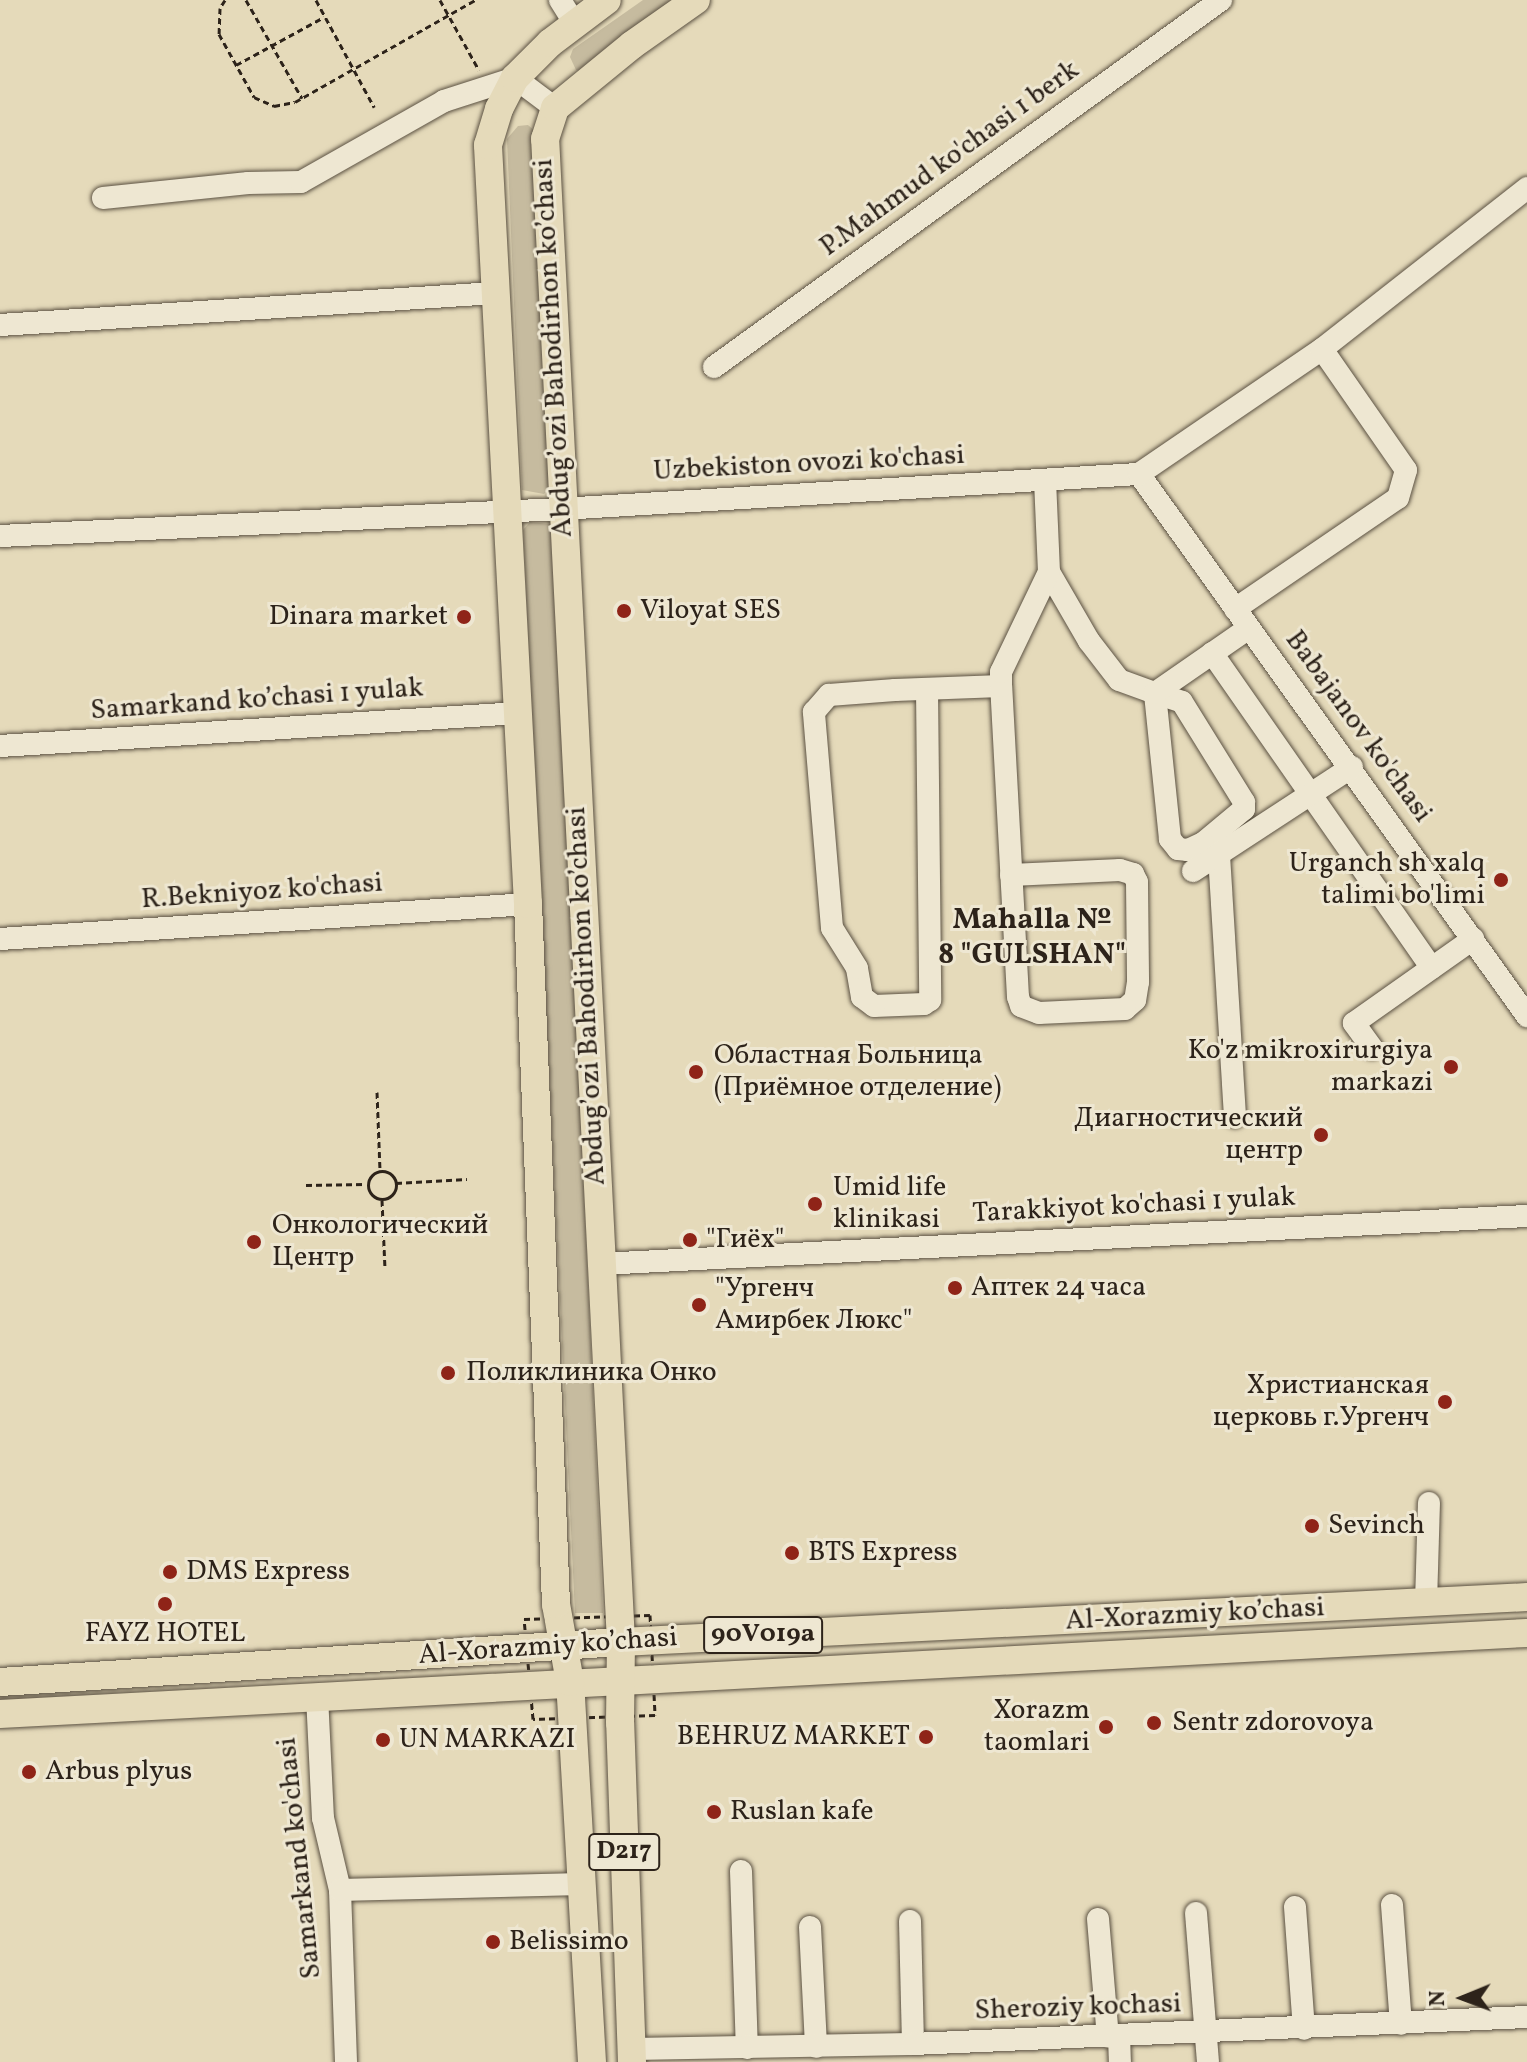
<!DOCTYPE html>
<html>
<head>
<meta charset="utf-8">
<style>
  body { margin:0 }
  #map { position:relative; width:1527px; height:2062px; overflow:hidden; background:#e5daba; font-family:Vollkorn,serif }
  div>[style] { position:absolute }
  .green>* { inset:0; background:#c6bb9f }
  .path>* { height:3px; margin-top:-1.5px; transform-origin:0; background:repeating-linear-gradient(90deg,#2d231a 0 6px,transparent 0 10px) }
  .path>.ring { margin:-1.5px; padding:0; box-sizing:content-box; background:none; border:3px solid #2d231a; border-radius:50% }
  .roads { filter:drop-shadow(0 0 2px #5b5142) drop-shadow(0 0 2px #5b5142) }
  .minor>* { height:22px; margin:-11px; padding:0 11px; transform-origin:11px; border-radius:11px; background:#eee7d2 }
  .major>* { height:28px; margin:-14px; padding:0 14px; transform-origin:14px; border-radius:14px; background:#e5daba }
  .dots>* { width:22px; height:22px; translate:-50% -50%; box-sizing:border-box; border:4px solid #eee7d2; border-radius:50% }
  span { translate:-50% -50%; white-space:nowrap; text-align:center; line-height:1.15; -webkit-text-stroke:6px #eee7d2; paint-order:stroke }
  .shield-label span { padding:2px 6px; background:#eee7d2; border:2px solid; border-radius:6px; -webkit-text-stroke-width:0 }
  .shield-label { font-size:26px; color:#2d231a; font-weight:700 }
  .street-label { font-size:28px; color:#2d231a }
  .poi-label { font-size:28px; color:#2d231a }
  .left { translate:0 -50%; text-align:left }
  .right { translate:-100% -50%; text-align:right }
  .neighbourhood-label { font-size:30px; color:#2d231a; font-weight:700 }
  .north { position:absolute; left:1423px; top:1958px; width:80px; height:80px; -webkit-text-stroke:6px #eee7d2; paint-order:stroke; rotate:269deg; font-size:22px; font-weight:700; line-height:32px; text-align:center; color:#2d231a }
  .north::after { content:''; display:block; margin:auto; width:28px; height:36px; background:#2d231a; clip-path:polygon(50% 0,100% 100%,50% 72%,0 100%) }
</style>
</head>
<body>
<div id="map">
  <div class="green">
    <div style="clip-path:polygon(643px 0,687px 0,587px 73px,576px 70px,570px 57px,573px 49px)"></div>
    <div style="clip-path:polygon(528px 125px,536px 132px,550px 488px,544px 494px,522px 490px,507px 139px,518px 126px)"></div>
    <div style="clip-path:polygon(530px 522px,550px 524px,554px 532px,603px 1613px,575px 1613px,523px 530px)"></div>
  </div>
  <div class="path">
    <div style="left:225px;top:0;width:9px;rotate:122deg"></div>
    <div style="left:220px;top:8px;width:26px;rotate:92deg"></div>
    <div style="left:219px;top:34px;width:72px;rotate:60.9deg"></div>
    <div style="left:254px;top:97px;width:22px;rotate:24deg"></div>
    <div style="left:274px;top:106px;width:21px;rotate:-11deg"></div>
    <div style="left:295px;top:102px;width:207px;rotate:-29.5deg"></div>
    <div style="left:246px;top:0;width:113px;rotate:60.3deg"></div>
    <div style="left:316px;top:0;width:122px;rotate:61.5deg"></div>
    <div style="left:440px;top:0;width:80px;rotate:60.9deg"></div>
    <div style="left:236px;top:65px;width:100px;rotate:-28.6deg"></div>
    <div style="left:377px;top:1092px;width:78px;rotate:87.8deg"></div>
    <div class="ring" style="left:368px;top:1171px;width:25px;height:25px"></div>
    <div style="left:396px;top:1183px;width:71px;rotate:-3.2deg"></div>
    <div style="left:306px;top:1185px;width:60px;rotate:-1deg"></div>
    <div style="left:382px;top:1200px;width:68px;rotate:87.5deg"></div>
    <div style="left:650px;top:1615px;width:100px;rotate:87.1deg"></div>
    <div style="left:655px;top:1715px;width:122px;rotate:178.1deg"></div>
    <div style="left:533px;top:1719px;width:100px;rotate:-95.1deg"></div>
    <div style="left:524px;top:1619px;width:126px;rotate:-1.8deg"></div>
  </div>
  <div class="roads">
    <div class="minor">
      <div style="left:560px;top:0;width:28px;rotate:58deg"></div>
      <div style="left:103px;top:198px;width:146px;rotate:-5.9deg"></div>
      <div style="left:248px;top:183px;width:53px;rotate:-1.1deg"></div>
      <div style="left:301px;top:182px;width:164px;rotate:-29.5deg"></div>
      <div style="left:444px;top:101px;width:75px;rotate:-17.9deg"></div>
      <div style="left:515px;top:78px;width:50px;rotate:36.9deg"></div>
      <div style="left:0;top:325px;width:496px;rotate:-3.7deg"></div>
      <div style="left:714px;top:367px;width:626px;rotate:-35.9deg"></div>
      <div style="left:1139px;top:474px;width:667px;rotate:54.4deg"></div>
      <div style="left:0;top:536px;width:562px;rotate:-2.76deg"></div>
      <div style="left:561px;top:509px;width:579px;rotate:-3.47deg"></div>
      <div style="left:1139px;top:474px;width:222px;rotate:-34.3deg"></div>
      <div style="left:1322px;top:349px;width:261px;rotate:-38.1deg"></div>
      <div style="left:1049px;top:572px;width:80px;rotate:59.9deg"></div>
      <div style="left:1089px;top:641px;width:49px;rotate:52.4deg"></div>
      <div style="left:1119px;top:680px;width:38px;rotate:20deg"></div>
      <div style="left:1155px;top:693px;width:28px;rotate:18deg"></div>
      <div style="left:1182px;top:702px;width:118px;rotate:58.2deg"></div>
      <div style="left:1244px;top:802px;width:7px;rotate:90deg"></div>
      <div style="left:1244px;top:809px;width:53px;rotate:140.3deg"></div>
      <div style="left:1203px;top:843px;width:17px;rotate:155deg"></div>
      <div style="left:1188px;top:850px;width:10px;rotate:-174deg"></div>
      <div style="left:1178px;top:849px;width:13px;rotate:-129deg"></div>
      <div style="left:1170px;top:839px;width:147px;rotate:-95.9deg"></div>
      <div style="left:1155px;top:693px;width:114px;rotate:-34.7deg"></div>
      <div style="left:1235px;top:609px;width:197px;rotate:-34.3deg"></div>
      <div style="left:1398px;top:498px;width:29px;rotate:-74deg"></div>
      <div style="left:1406px;top:470px;width:147px;rotate:-124.8deg"></div>
      <div style="left:1212px;top:653px;width:384px;rotate:55.1deg"></div>
      <div style="left:927px;top:689px;width:311px;rotate:89.4deg"></div>
      <div style="left:930px;top:1000px;width:7px;rotate:146deg"></div>
      <div style="left:924px;top:1004px;width:50px;rotate:177.7deg"></div>
      <div style="left:874px;top:1006px;width:15px;rotate:-143deg"></div>
      <div style="left:862px;top:997px;width:29px;rotate:-100deg"></div>
      <div style="left:857px;top:968px;width:47px;rotate:-122deg"></div>
      <div style="left:832px;top:928px;width:217px;rotate:-94.8deg"></div>
      <div style="left:814px;top:712px;width:23px;rotate:-49deg"></div>
      <div style="left:829px;top:695px;width:66px;rotate:-4.3deg"></div>
      <div style="left:895px;top:690px;width:106px;rotate:-2.2deg"></div>
      <div style="left:0;top:746px;width:520px;rotate:-3.64deg"></div>
      <div style="left:1219px;top:855px;width:262px;rotate:86.5deg"></div>
      <div style="left:1193px;top:871px;width:190px;rotate:-33.2deg"></div>
      <div style="left:1011px;top:875px;width:109px;rotate:-2.6deg"></div>
      <div style="left:1120px;top:870px;width:14px;rotate:17deg"></div>
      <div style="left:1133px;top:874px;width:9px;rotate:63deg"></div>
      <div style="left:1137px;top:882px;width:100px;rotate:89.4deg"></div>
      <div style="left:1138px;top:982px;width:18px;rotate:99deg"></div>
      <div style="left:1135px;top:1000px;width:13px;rotate:138deg"></div>
      <div style="left:1125px;top:1009px;width:86px;rotate:177.3deg"></div>
      <div style="left:1039px;top:1013px;width:19px;rotate:-159deg"></div>
      <div style="left:1021px;top:1006px;width:9px;rotate:-108deg"></div>
      <div style="left:1018px;top:997px;width:311px;rotate:-93.1deg"></div>
      <div style="left:1001px;top:686px;width:14px;rotate:-90deg"></div>
      <div style="left:1001px;top:672px;width:111px;rotate:-64.4deg"></div>
      <div style="left:1049px;top:572px;width:92px;rotate:-92.5deg"></div>
      <div style="left:0;top:939px;width:529px;rotate:-3.79deg"></div>
      <div style="left:1372px;top:1048px;width:31px;rotate:-126deg"></div>
      <div style="left:1354px;top:1023px;width:146px;rotate:-35.2deg"></div>
      <div style="left:601px;top:1264px;width:927px;rotate:-2.97deg"></div>
      <div style="left:1426px;top:1603px;width:100px;rotate:-88.3deg"></div>
      <div style="left:317px;top:1696px;width:122px;rotate:87.2deg"></div>
      <div style="left:323px;top:1818px;width:74px;rotate:76.7deg"></div>
      <div style="left:340px;top:1890px;width:172px;rotate:88deg"></div>
      <div style="left:741px;top:1871px;width:177px;rotate:88.1deg"></div>
      <div style="left:340px;top:1890px;width:241px;rotate:-1.4deg"></div>
      <div style="left:1392px;top:1905px;width:119px;rotate:85.7deg"></div>
      <div style="left:1295px;top:1907px;width:122px;rotate:85.8deg"></div>
      <div style="left:1196px;top:1913px;width:149px;rotate:85.4deg"></div>
      <div style="left:1098px;top:1919px;width:118px;rotate:85.2deg"></div>
      <div style="left:910px;top:1921px;width:123px;rotate:88.6deg"></div>
      <div style="left:810px;top:1927px;width:120px;rotate:87.1deg"></div>
      <div style="left:1119px;top:2036px;width:26px;rotate:88deg"></div>
      <div style="left:630px;top:2049px;width:283px;rotate:-1deg"></div>
      <div style="left:913px;top:2044px;width:615px;rotate:-2.52deg"></div>
    </div>
    <div class="major">
      <div style="left:0;top:1682px;width:622px;rotate:-3.69deg"></div>
      <div style="left:621px;top:1642px;width:907px;rotate:-2.84deg"></div>
      <div style="left:0;top:1714px;width:1529px;rotate:-3.04deg"></div>
      <div style="left:592px;top:2062px;width:381px;rotate:-93.3deg"></div>
      <div style="left:570px;top:1682px;width:79px;rotate:-100.2deg"></div>
      <div style="left:556px;top:1604px;width:701px;rotate:-92.29deg"></div>
      <div style="left:528px;top:904px;width:760px;rotate:-93.02deg"></div>
      <div style="left:488px;top:145px;width:38px;rotate:-73deg"></div>
      <div style="left:499px;top:109px;width:35px;rotate:-63deg"></div>
      <div style="left:515px;top:78px;width:49px;rotate:-45deg"></div>
      <div style="left:550px;top:43px;width:71px;rotate:-37deg"></div>
      <div style="left:632px;top:2062px;width:339px;rotate:-92deg"></div>
      <div style="left:620px;top:1723px;width:81px;rotate:-89.3deg"></div>
      <div style="left:621px;top:1642px;width:1505px;rotate:-92.89deg"></div>
      <div style="left:545px;top:139px;width:33px;rotate:-72deg"></div>
      <div style="left:555px;top:108px;width:99px;rotate:-39.3deg"></div>
      <div style="left:632px;top:45px;width:78px;rotate:-35.1deg"></div>
    </div>
  </div>
  <div class="dots">
    <div style="left:624px;top:611px;background:#8f2418"></div>
    <div style="left:464px;top:617px;background:#8f2418"></div>
    <div style="left:1501px;top:880px;background:#8f2418"></div>
    <div style="left:1451px;top:1067px;background:#8f2418"></div>
    <div style="left:696px;top:1072px;background:#8f2418"></div>
    <div style="left:1321px;top:1135px;background:#8f2418"></div>
    <div style="left:815px;top:1204px;background:#8f2418"></div>
    <div style="left:690px;top:1240px;background:#8f2418"></div>
    <div style="left:254px;top:1242px;background:#8f2418"></div>
    <div style="left:955px;top:1288px;background:#8f2418"></div>
    <div style="left:699px;top:1305px;background:#8f2418"></div>
    <div style="left:448px;top:1373px;background:#8f2418"></div>
    <div style="left:1445px;top:1402px;background:#8f2418"></div>
    <div style="left:1312px;top:1526px;background:#8f2418"></div>
    <div style="left:792px;top:1553px;background:#8f2418"></div>
    <div style="left:170px;top:1572px;background:#8f2418"></div>
    <div style="left:165px;top:1604px;background:#8f2418"></div>
    <div style="left:1154px;top:1723px;background:#8f2418"></div>
    <div style="left:1106px;top:1727px;background:#8f2418"></div>
    <div style="left:926px;top:1737px;background:#8f2418"></div>
    <div style="left:383px;top:1740px;background:#8f2418"></div>
    <div style="left:29px;top:1772px;background:#8f2418"></div>
    <div style="left:714px;top:1812px;background:#8f2418"></div>
    <div style="left:493px;top:1942px;background:#8f2418"></div>
  </div>
  <div class="shield-label">
    <span style="left:763px;top:1635px">90V019a</span>
    <span style="left:624px;top:1852px">D217</span>
  </div>
  <div class="street-label">
    <span style="left:950px;top:159px;rotate:-36deg">P.Mahmud ko'chasi 1 berk</span>
    <span style="left:554px;top:348px;rotate:-93deg">Abdug’ozi Bahodirhon ko’chasi</span>
    <span style="left:809px;top:464px;rotate:-3deg">Uzbekiston ovozi ko'chasi</span>
    <span style="left:257px;top:700px;rotate:-4deg">Samarkand ko’chasi 1 yulak</span>
    <span style="left:1358px;top:727px;rotate:54deg">Babajanov ko'chasi</span>
    <span style="left:262px;top:892px;rotate:-4deg">R.Bekniyoz ko'chasi</span>
    <span style="left:587px;top:996px;rotate:-93deg">Abdug’ozi Bahodirhon ko’chasi</span>
    <span style="left:1134px;top:1206px;rotate:-3deg">Tarakkiyot ko'chasi 1 yulak</span>
    <span style="left:1195px;top:1615px;rotate:-3deg">Al-Xorazmiy ko’chasi</span>
    <span style="left:548px;top:1647px;rotate:-4deg">Al-Xorazmiy ko’chasi</span>
    <span style="left:300px;top:1858px;rotate:-96deg">Samarkand ko'chasi</span>
    <span style="left:1078px;top:2008px;rotate:-2deg">Sheroziy kochasi</span>
  </div>
  <div class="poi-label">
    <span class="left" style="left:640px;top:611px">Viloyat SES</span>
    <span class="right" style="left:448px;top:617px">Dinara market</span>
    <span class="right" style="left:1485px;top:880px">Urganch sh xalq<br>talimi bo'limi</span>
    <span class="right" style="left:1433px;top:1067px">Ko'z mikroxirurgiya<br>markazi</span>
    <span class="left" style="left:714px;top:1072px">Областная Больница<br>(Приёмное отделение)</span>
    <span class="right" style="left:1303px;top:1135px">Диагностический<br>центр</span>
    <span class="left" style="left:833px;top:1204px">Umid life<br>klinikasi</span>
    <span class="left" style="left:272px;top:1242px">Онкологический<br>Центр</span>
    <span class="left" style="left:706px;top:1240px">"Гиёх"</span>
    <span class="left" style="left:971px;top:1288px">Аптек 24 часа</span>
    <span class="left" style="left:715px;top:1305px">"Ургенч<br>Амирбек Люкс"</span>
    <span class="left" style="left:466px;top:1373px">Поликлиника Онко</span>
    <span class="right" style="left:1429px;top:1402px">Христианская<br>церковь г.Ургенч</span>
    <span class="left" style="left:1328px;top:1526px">Sevinch</span>
    <span class="left" style="left:808px;top:1553px">BTS Express</span>
    <span class="left" style="left:186px;top:1572px">DMS Express</span>
    <span style="left:165px;top:1634px">FAYZ HOTEL</span>
    <span class="right" style="left:1090px;top:1727px">Xorazm<br>taomlari</span>
    <span class="left" style="left:1172px;top:1723px">Sentr zdorovoya</span>
    <span class="right" style="left:910px;top:1737px">BEHRUZ MARKET</span>
    <span class="left" style="left:399px;top:1740px">UN MARKAZI</span>
    <span class="left" style="left:45px;top:1772px">Arbus plyus</span>
    <span class="left" style="left:730px;top:1812px">Ruslan kafe</span>
    <span class="left" style="left:509px;top:1942px">Belissimo</span>
  </div>
  <div class="neighbourhood-label">
    <span style="left:1032px;top:937px">Mahalla №<br>8 "GULSHAN"</span>
  </div>
  <div class="north">N</div>
</div>
</body>
</html>
